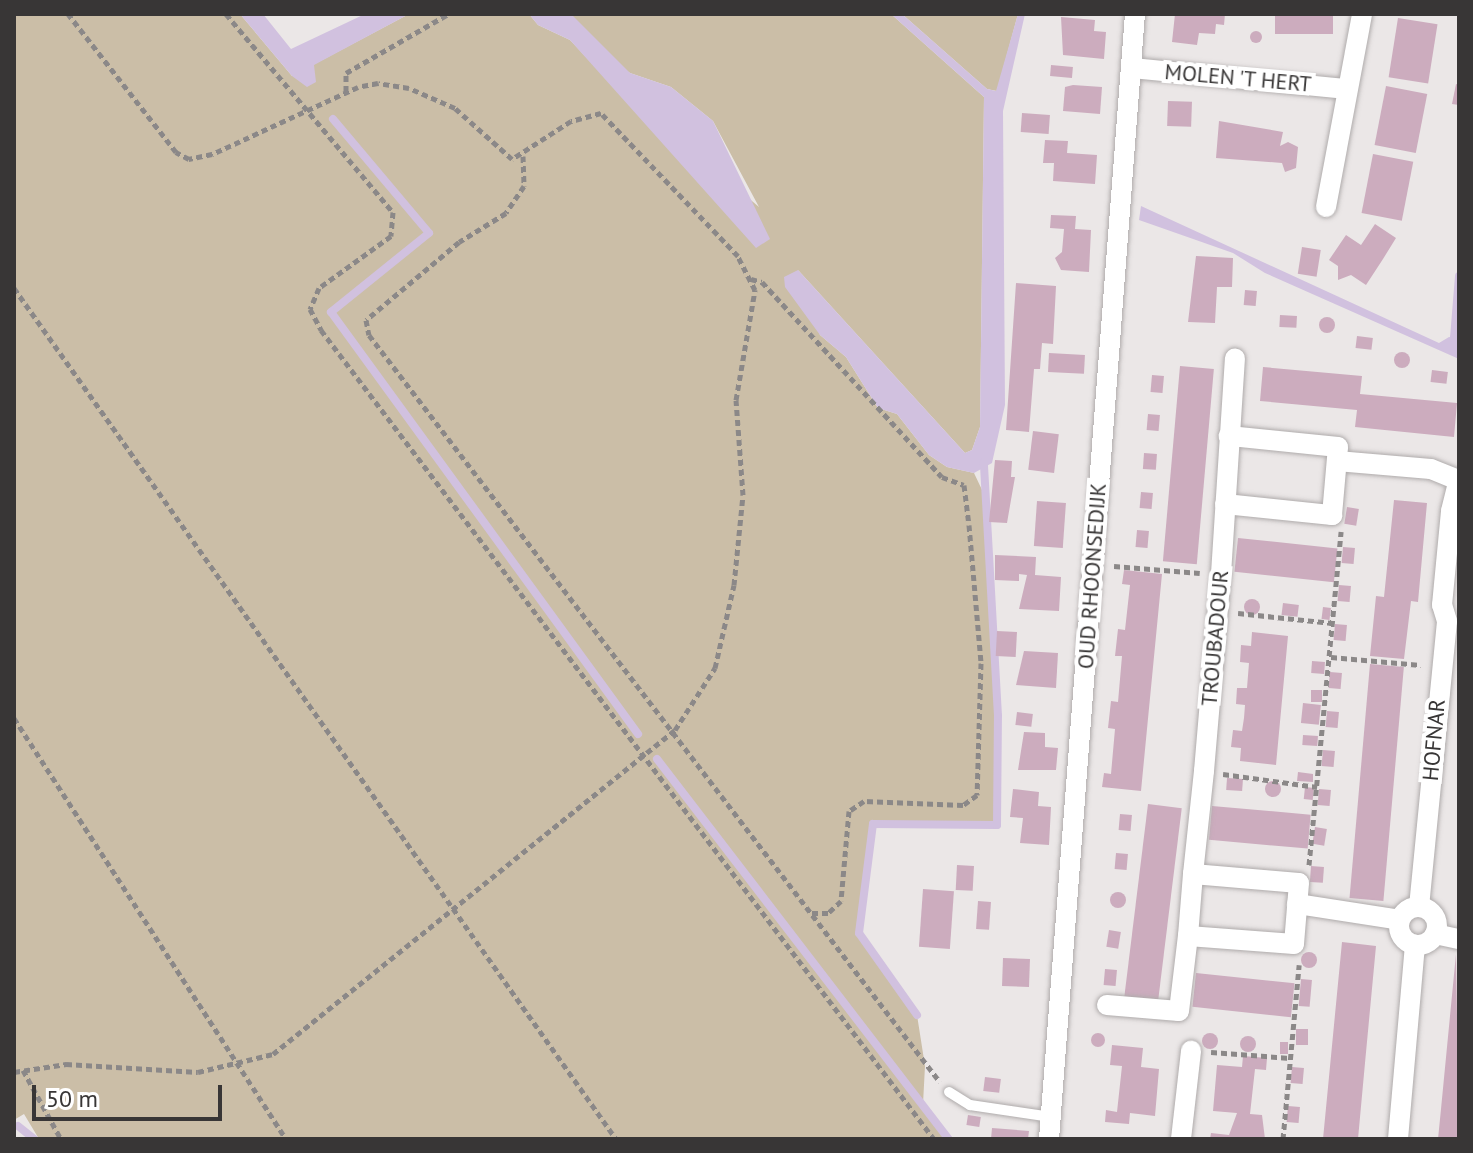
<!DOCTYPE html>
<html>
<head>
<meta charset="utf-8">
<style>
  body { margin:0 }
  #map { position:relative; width:1473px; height:1153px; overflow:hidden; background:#ebe7e7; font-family:"PT Sans",sans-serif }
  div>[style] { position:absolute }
  .green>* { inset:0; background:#cbbea7 }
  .water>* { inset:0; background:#d1c1df }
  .stream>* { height:8px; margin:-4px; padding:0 4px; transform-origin:4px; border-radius:4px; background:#d1c1df }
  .building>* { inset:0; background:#ccacbe; transform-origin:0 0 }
  .round { border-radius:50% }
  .path>* { height:5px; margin-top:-2.5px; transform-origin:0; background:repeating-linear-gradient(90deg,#8b8888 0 6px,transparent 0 10px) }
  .roads { filter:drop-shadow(0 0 2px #afabab) drop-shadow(0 0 2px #afabab) }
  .lane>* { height:10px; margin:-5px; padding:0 5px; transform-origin:5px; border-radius:5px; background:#fff }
  .street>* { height:20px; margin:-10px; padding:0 10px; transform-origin:10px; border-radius:10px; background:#fff }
  .street>.ring { margin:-10px; padding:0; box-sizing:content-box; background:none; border:20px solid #fff; border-radius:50% }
  span { translate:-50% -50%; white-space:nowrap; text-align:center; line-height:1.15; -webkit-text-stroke:8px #fff; paint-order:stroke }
  .street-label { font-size:22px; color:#383636 }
  .frame { position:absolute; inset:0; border:16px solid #383636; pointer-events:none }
  .scale { position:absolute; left:32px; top:1085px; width:190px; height:36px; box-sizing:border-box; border:4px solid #383636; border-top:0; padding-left:10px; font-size:24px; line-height:28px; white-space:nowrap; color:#383636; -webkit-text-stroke:6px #fff; paint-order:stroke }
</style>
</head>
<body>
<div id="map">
  <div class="green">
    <div style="clip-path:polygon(14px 14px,240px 14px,292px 76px,409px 14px,529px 14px,538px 25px,570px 40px,601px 73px,759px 207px,713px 121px,671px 87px,630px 73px,603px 55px,570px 14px,891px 14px,984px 97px,980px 427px,972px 450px,965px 453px,798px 270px,820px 335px,846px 357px,878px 408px,897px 414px,929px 455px,947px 467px,974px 473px,983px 492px,998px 716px,997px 825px,874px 824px,859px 933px,917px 1015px,925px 1066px,923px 1104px,949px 1139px,39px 1139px,24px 1114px,14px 1120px)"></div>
    <div style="clip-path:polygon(902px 14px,1018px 14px,997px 91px,987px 89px)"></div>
  </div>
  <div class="water">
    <div style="clip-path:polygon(240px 14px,263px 14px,291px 49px,365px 14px,409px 14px,314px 65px,316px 82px,307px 87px,292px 76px)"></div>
    <div style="clip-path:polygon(529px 14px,571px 14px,630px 73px,671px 87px,713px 121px,770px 239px,756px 248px,570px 40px,538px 25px)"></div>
    <div style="clip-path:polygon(891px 14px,902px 14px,987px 89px,996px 91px,1018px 14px,1025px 14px,1003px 111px,1005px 405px,992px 463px,974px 473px,947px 467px,929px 455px,897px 414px,878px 408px,846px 357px,820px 335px,785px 287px,784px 277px,798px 270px,965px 453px,972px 450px,980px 427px,984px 97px)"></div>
    <div style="clip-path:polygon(1141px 206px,1439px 343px,1449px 337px,1459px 339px,1459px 359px,1265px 273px,1233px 253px,1139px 220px)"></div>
  </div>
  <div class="stream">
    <div style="left:333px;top:119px;width:149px;rotate:49.9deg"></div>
    <div style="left:429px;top:233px;width:126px;rotate:141.1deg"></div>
    <div style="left:331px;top:312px;width:522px;rotate:53.96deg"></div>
    <div style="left:1459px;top:276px;width:62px;rotate:94.6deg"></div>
    <div style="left:1454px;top:338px;width:15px;rotate:70deg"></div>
    <div style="left:657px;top:759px;width:479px;rotate:52.5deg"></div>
    <div style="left:917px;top:1015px;width:100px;rotate:-125.3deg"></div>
    <div style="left:859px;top:933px;width:110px;rotate:-82.7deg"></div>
    <div style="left:873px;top:824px;width:124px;rotate:0.5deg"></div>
    <div style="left:997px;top:825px;width:109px;rotate:-89.5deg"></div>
    <div style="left:998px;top:716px;width:254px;rotate:-93.2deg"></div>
    <div style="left:18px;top:1126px;width:21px;rotate:39deg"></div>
  </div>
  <div class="building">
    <div style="clip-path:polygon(1175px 14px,1225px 14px,1224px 25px,1216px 24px,1215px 34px,1199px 33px,1197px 45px,1172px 42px)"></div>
    <div style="left:1275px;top:14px;width:58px;height:20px"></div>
    <div style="clip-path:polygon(1061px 17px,1095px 20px,1094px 31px,1106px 32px,1104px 59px,1063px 55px)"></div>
    <div style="left:1398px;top:18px;width:40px;height:60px;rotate:9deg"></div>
    <div class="round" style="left:1250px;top:31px;width:12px;height:12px"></div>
    <div style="left:1051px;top:65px;width:22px;height:11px;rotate:5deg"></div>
    <div style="clip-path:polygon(1456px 84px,1459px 85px,1459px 105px,1452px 104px)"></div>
    <div style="clip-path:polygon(1073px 85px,1102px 87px,1100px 114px,1063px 111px,1065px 87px)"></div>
    <div style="left:1386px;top:86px;width:42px;height:60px;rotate:11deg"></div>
    <div style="left:1168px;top:101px;width:24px;height:25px;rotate:2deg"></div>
    <div style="left:1022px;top:113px;width:28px;height:19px;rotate:4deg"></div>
    <div style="clip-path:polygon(1219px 121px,1283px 132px,1280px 146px,1288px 142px,1298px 147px,1296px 168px,1285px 172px,1282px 163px,1216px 158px)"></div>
    <div style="clip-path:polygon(1045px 140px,1068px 141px,1067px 153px,1097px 155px,1095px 184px,1053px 181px,1054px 163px,1043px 163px)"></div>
    <div style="left:1373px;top:154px;width:41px;height:60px;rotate:11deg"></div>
    <div style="clip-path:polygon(1051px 215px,1076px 216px,1075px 229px,1091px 230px,1089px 272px,1061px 270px,1055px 258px,1062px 252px,1064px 229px,1050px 228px)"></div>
    <div style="clip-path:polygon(1375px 224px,1396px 238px,1383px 259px,1366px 285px,1351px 275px,1338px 280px,1338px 266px,1329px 260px,1346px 235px,1361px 245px)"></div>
    <div style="left:1302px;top:247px;width:19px;height:27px;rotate:9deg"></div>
    <div style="clip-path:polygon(1196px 256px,1233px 258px,1232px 287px,1217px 287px,1215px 323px,1188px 322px)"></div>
    <div style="clip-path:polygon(1016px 283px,1056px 286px,1053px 344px,1042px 343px,1040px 369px,1034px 369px,1029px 432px,1006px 430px)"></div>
    <div style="left:1245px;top:290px;width:12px;height:15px;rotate:5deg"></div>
    <div style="left:1280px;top:315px;width:17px;height:12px;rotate:3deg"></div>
    <div class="round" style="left:1319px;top:317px;width:16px;height:16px"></div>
    <div style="left:1357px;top:336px;width:16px;height:12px;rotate:7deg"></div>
    <div class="round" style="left:1394px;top:352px;width:16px;height:16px"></div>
    <div style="left:1049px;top:353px;width:36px;height:19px;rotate:3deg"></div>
    <div style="left:1180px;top:366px;width:34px;height:196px;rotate:5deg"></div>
    <div style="clip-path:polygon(1263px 367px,1362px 376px,1360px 394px,1457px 403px,1454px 437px,1355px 427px,1357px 410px,1260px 401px)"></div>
    <div style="left:1432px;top:370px;width:16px;height:12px;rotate:7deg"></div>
    <div style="left:1152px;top:375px;width:12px;height:17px;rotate:5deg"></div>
    <div style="left:1148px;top:414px;width:12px;height:16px;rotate:5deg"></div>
    <div style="left:1033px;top:431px;width:26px;height:39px;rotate:7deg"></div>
    <div style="left:1144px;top:453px;width:13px;height:16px;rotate:4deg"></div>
    <div style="clip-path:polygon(995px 460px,1012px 461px,1011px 477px,1015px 477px,1007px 523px,989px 522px)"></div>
    <div style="left:1141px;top:492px;width:12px;height:16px;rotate:5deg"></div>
    <div style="clip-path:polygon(1394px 500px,1427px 503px,1418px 602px,1411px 601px,1404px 659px,1370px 656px,1376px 596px,1384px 597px)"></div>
    <div style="left:1037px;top:501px;width:29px;height:45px;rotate:4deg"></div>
    <div style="left:1347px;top:507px;width:12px;height:17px;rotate:9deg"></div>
    <div style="left:1137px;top:530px;width:12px;height:17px;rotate:5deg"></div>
    <div style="left:1238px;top:538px;width:100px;height:34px;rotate:6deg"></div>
    <div style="left:1343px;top:547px;width:12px;height:16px;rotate:5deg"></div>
    <div style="clip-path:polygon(995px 555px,1036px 557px,1035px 575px,1061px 577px,1059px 611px,1019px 609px,1027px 575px,1019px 574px,1019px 581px,995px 580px)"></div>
    <div style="clip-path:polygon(1124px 570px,1162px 574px,1141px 791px,1102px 787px,1104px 773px,1111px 774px,1115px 729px,1108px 728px,1111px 701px,1118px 702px,1122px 656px,1115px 656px,1118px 629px,1125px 630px,1130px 585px,1122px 584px)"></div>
    <div style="left:1339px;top:585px;width:12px;height:16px;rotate:5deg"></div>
    <div class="round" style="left:1244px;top:599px;width:16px;height:16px"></div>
    <div style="left:1283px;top:603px;width:16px;height:12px;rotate:7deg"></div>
    <div style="left:1323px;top:607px;width:8px;height:12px;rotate:7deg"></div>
    <div style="left:1335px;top:624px;width:12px;height:16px;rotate:5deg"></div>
    <div style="left:997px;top:631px;width:20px;height:25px;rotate:3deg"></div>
    <div style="clip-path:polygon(1252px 632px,1288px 636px,1276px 765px,1240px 761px,1241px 748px,1231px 747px,1233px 730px,1242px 731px,1244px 718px,1245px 705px,1236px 704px,1237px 688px,1247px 688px,1249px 663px,1240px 662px,1241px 645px,1251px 646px)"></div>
    <div style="clip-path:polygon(1024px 651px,1058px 653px,1056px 688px,1016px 685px)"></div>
    <div style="left:1312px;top:661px;width:13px;height:12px;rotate:4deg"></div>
    <div style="left:1370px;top:664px;width:34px;height:235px;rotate:5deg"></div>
    <div style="left:1330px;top:672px;width:12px;height:16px;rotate:5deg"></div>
    <div style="left:1311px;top:690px;width:11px;height:12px"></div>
    <div style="left:1303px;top:703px;width:18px;height:20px;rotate:6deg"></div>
    <div style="left:1327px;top:711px;width:12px;height:16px;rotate:5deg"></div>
    <div style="left:1017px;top:712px;width:16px;height:13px;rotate:7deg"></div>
    <div style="clip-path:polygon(1024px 732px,1045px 733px,1045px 747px,1058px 748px,1056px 770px,1018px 770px)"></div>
    <div style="left:1303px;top:735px;width:15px;height:10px;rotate:4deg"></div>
    <div style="left:1323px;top:750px;width:12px;height:16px;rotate:5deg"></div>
    <div style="clip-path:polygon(1298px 772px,1313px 774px,1313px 782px,1297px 781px)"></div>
    <div style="left:1227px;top:778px;width:16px;height:12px;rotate:4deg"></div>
    <div class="round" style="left:1265px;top:781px;width:16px;height:16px"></div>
    <div style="left:1305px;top:787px;width:9px;height:12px;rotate:6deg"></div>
    <div style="clip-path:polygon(1013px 789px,1039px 792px,1038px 806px,1051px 807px,1049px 845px,1020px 843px,1023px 818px,1010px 817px)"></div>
    <div style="left:1319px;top:789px;width:12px;height:16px;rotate:5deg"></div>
    <div style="left:1148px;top:804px;width:34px;height:197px;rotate:7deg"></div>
    <div style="left:1212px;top:806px;width:99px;height:34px;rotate:5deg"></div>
    <div style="left:1120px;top:814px;width:12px;height:16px;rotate:5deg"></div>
    <div style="left:1315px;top:827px;width:12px;height:17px;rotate:9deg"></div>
    <div style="left:1116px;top:853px;width:12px;height:16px;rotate:5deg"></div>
    <div style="left:957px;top:865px;width:17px;height:25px;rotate:3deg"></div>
    <div style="left:1311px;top:866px;width:13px;height:16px;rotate:4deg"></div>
    <div style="left:923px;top:889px;width:31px;height:58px;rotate:4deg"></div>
    <div class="round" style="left:1110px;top:892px;width:16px;height:16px"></div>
    <div style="left:978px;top:901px;width:13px;height:28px;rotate:4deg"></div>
    <div style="left:1109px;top:930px;width:12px;height:17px;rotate:9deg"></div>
    <div style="clip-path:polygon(1342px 942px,1376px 946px,1365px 1063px,1358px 1139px,1323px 1139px)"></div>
    <div class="round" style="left:1301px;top:952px;width:16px;height:16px"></div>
    <div style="clip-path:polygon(1456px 954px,1459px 1139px,1438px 1139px,1441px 1109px)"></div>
    <div style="left:1003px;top:958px;width:27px;height:28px;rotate:2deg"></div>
    <div style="left:1105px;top:969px;width:12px;height:16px;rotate:5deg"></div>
    <div style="left:1196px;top:973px;width:99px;height:34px;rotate:6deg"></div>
    <div style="left:1301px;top:979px;width:11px;height:27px;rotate:5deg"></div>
    <div style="left:1296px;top:1029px;width:12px;height:16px"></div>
    <div class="round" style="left:1091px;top:1033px;width:14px;height:14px"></div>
    <div class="round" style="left:1202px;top:1033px;width:16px;height:16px"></div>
    <div class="round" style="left:1240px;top:1036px;width:16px;height:16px"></div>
    <div style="left:1280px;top:1042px;width:8px;height:12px"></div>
    <div style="clip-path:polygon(1112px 1045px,1143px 1048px,1141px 1067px,1159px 1069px,1155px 1116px,1130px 1113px,1129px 1124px,1105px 1122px,1106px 1110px,1117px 1112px,1122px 1066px,1110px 1065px)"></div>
    <div style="clip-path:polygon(1243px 1056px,1267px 1058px,1266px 1070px,1255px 1069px,1250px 1114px,1262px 1115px,1265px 1139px,1210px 1139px,1211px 1133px,1229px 1135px,1237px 1113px,1213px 1111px,1217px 1065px,1242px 1067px)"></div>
    <div style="left:1292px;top:1067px;width:12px;height:16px;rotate:5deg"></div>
    <div style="left:985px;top:1077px;width:16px;height:14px;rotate:7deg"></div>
    <div style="left:1288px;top:1106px;width:12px;height:16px;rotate:5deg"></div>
    <div style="left:968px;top:1115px;width:13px;height:10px;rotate:9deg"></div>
    <div style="clip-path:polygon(992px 1128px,1029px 1131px,1028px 1139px,991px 1139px)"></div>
  </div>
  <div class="path">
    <div style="left:226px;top:14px;width:259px;rotate:49.9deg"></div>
    <div style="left:393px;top:212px;width:24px;rotate:95deg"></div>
    <div style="left:391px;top:236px;width:89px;rotate:144.2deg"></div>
    <div style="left:319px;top:288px;width:23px;rotate:113deg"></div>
    <div style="left:310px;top:309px;width:24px;rotate:62deg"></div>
    <div style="left:321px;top:330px;width:1015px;rotate:52.85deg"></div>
    <div style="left:346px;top:92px;width:19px;rotate:-90deg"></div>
    <div style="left:346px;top:73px;width:118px;rotate:-30deg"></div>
    <div style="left:523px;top:156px;width:30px;rotate:88deg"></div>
    <div style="left:524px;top:186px;width:32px;rotate:124deg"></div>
    <div style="left:506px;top:213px;width:55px;rotate:148.3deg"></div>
    <div style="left:459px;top:242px;width:121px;rotate:140deg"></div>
    <div style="left:366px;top:320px;width:15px;rotate:79deg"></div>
    <div style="left:369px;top:335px;width:940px;rotate:52.61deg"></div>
    <div style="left:751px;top:279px;width:11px;rotate:15deg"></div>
    <div style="left:762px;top:282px;width:265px;rotate:47.3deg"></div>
    <div style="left:942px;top:477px;width:23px;rotate:20deg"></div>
    <div style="left:964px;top:485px;width:40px;rotate:82.9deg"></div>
    <div style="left:969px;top:525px;width:139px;rotate:85deg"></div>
    <div style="left:981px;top:663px;width:132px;rotate:91.7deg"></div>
    <div style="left:977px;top:795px;width:17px;rotate:144deg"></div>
    <div style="left:963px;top:805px;width:99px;rotate:-177.7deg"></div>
    <div style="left:864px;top:801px;width:18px;rotate:146deg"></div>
    <div style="left:849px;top:811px;width:90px;rotate:95.1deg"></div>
    <div style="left:841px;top:901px;width:18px;rotate:137deg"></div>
    <div style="left:828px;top:913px;width:16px;rotate:180deg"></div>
    <div style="left:14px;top:288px;width:1042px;rotate:54.72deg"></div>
    <div style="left:1114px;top:566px;width:86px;rotate:4.7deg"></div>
    <div style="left:1238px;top:613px;width:95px;rotate:6.1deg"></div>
    <div style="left:1331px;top:657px;width:90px;rotate:5.1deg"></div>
    <div style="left:14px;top:718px;width:501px;rotate:57.13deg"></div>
    <div style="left:1223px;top:774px;width:95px;rotate:7.9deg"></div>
    <div style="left:1309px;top:865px;width:335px;rotate:-84.5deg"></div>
    <div style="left:1211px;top:1052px;width:79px;rotate:4.3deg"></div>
    <div style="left:23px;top:1070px;width:79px;rotate:61.2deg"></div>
    <div style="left:14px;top:1072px;width:53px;rotate:-8.7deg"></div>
    <div style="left:66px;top:1064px;width:132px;rotate:3.5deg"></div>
    <div style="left:198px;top:1072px;width:77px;rotate:-13.5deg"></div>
    <div style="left:273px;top:1054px;width:516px;rotate:-38.87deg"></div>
    <div style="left:675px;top:730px;width:74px;rotate:-57.2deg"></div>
    <div style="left:715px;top:668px;width:85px;rotate:-77.1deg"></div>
    <div style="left:734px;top:585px;width:90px;rotate:-84.3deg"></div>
    <div style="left:743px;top:495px;width:95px;rotate:-94.2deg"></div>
    <div style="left:736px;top:400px;width:112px;rotate:-80.2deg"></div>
    <div style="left:755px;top:290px;width:38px;rotate:-117deg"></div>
    <div style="left:738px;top:256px;width:198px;rotate:-133.8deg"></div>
    <div style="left:601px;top:113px;width:31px;rotate:165deg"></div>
    <div style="left:571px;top:121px;width:70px;rotate:147.2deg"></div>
    <div style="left:512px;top:159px;width:76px;rotate:-138.2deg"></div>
    <div style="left:455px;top:108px;width:50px;rotate:-156.5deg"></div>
    <div style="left:409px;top:88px;width:31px;rotate:-171deg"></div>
    <div style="left:378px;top:83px;width:20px;rotate:169deg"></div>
    <div style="left:358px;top:87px;width:161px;rotate:155.3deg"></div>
    <div style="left:212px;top:154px;width:24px;rotate:168deg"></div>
    <div style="left:189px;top:159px;width:15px;rotate:-152deg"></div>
    <div style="left:176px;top:152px;width:175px;rotate:-128deg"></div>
    <div style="left:1283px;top:1139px;width:175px;rotate:-84.7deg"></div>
  </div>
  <div class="roads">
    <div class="lane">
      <div style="left:949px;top:1092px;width:25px;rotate:32deg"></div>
      <div style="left:970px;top:1105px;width:82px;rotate:8.4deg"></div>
    </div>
    <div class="street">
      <div style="left:1132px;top:68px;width:214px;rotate:5.6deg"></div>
      <div style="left:1326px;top:207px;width:196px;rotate:-79.4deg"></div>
      <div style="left:1337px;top:461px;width:94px;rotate:4.9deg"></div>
      <div style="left:1431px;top:469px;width:29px;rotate:22deg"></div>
      <div style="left:1225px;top:504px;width:108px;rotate:5.9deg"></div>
      <div style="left:1332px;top:515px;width:68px;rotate:-85deg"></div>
      <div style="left:1338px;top:447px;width:110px;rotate:-174.2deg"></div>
      <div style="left:1193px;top:874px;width:106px;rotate:4.9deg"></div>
      <div style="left:1299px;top:883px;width:61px;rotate:94.7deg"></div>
      <div style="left:1294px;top:944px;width:106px;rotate:-175.7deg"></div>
      <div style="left:1188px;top:936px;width:62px;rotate:-85.4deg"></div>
      <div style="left:1193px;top:874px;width:104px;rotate:-83.9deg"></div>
      <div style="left:1204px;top:771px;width:198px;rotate:-85.1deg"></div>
      <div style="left:1221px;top:574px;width:216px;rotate:-86.3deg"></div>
      <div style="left:1297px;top:904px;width:104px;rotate:8.8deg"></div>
      <div style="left:1419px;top:907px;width:287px;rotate:-84.4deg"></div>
      <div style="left:1447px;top:621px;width:17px;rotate:-107deg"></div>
      <div style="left:1442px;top:605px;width:94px;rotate:-84.5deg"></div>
      <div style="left:1451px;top:511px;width:32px;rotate:-76deg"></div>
      <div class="ring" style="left:1399px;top:907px;width:18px;height:18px"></div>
      <div style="left:1435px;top:934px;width:25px;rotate:12deg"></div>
      <div style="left:1107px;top:1005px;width:72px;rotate:4.8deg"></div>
      <div style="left:1179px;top:1011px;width:76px;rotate:-83.2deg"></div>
      <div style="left:1049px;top:1139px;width:1128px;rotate:-85.63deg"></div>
      <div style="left:1181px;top:1139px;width:89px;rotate:-83.5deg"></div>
      <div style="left:1398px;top:1139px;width:195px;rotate:-85deg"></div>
    </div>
  </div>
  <div class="street-label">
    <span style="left:1238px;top:78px;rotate:5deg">MOLEN 'T HERT</span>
    <span style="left:1092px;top:576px;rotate:-86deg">OUD RHOONSEDIJK</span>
    <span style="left:1215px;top:638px;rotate:-85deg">TROUBADOUR</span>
    <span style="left:1434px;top:740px;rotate:-85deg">HOFNAR</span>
  </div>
  <div class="frame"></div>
  <div class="scale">50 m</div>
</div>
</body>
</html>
